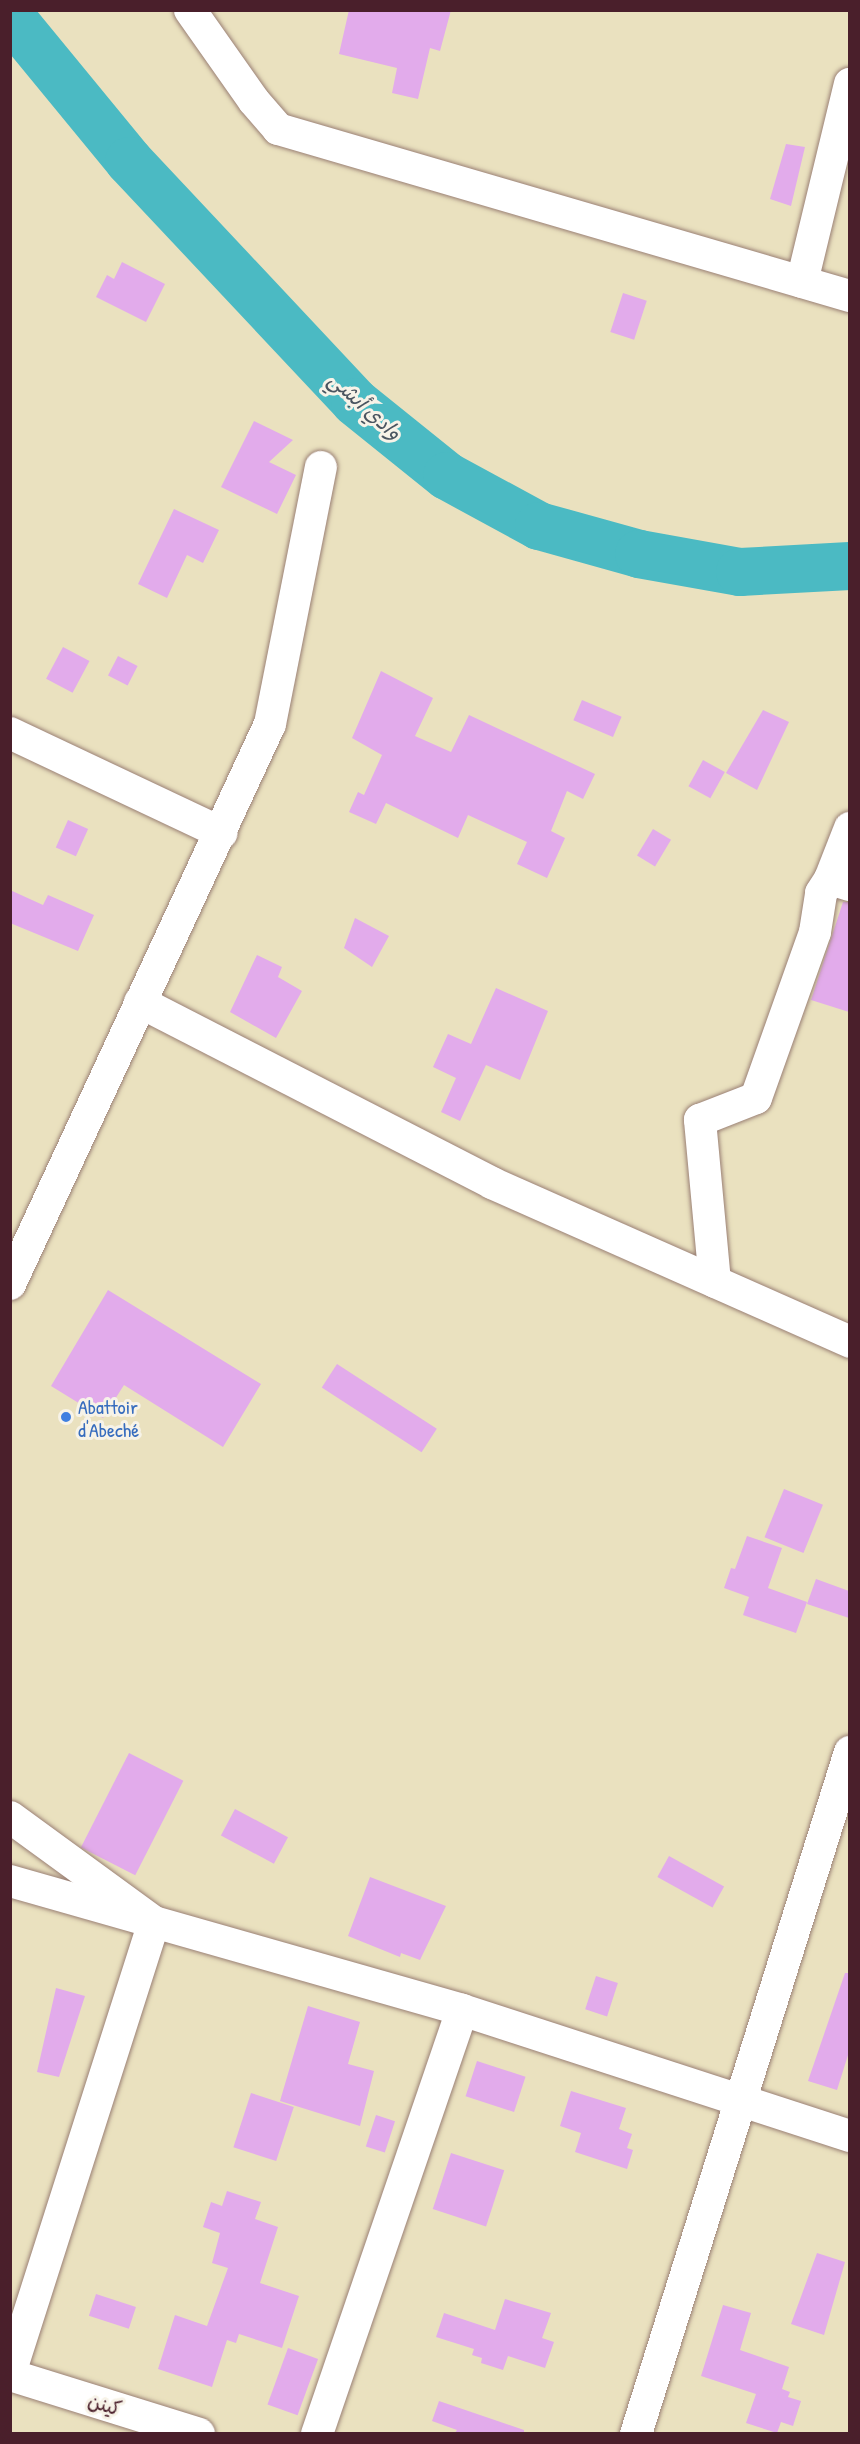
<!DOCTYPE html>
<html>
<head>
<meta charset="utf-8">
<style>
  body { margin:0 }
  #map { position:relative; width:860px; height:2444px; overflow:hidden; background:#eae1bf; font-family:"Patrick Hand","Playpen Sans Arabic",sans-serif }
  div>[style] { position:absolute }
  .river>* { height:48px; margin:-24px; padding:0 24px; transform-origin:24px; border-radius:24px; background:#4bbac3 }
  .building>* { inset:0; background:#e2abeb; transform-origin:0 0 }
  .roads { filter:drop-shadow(0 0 2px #9a8075) drop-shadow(0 0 2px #9a8075) }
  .minor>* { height:32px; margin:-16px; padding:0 16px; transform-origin:16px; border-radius:16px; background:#fff }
  .dots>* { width:16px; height:16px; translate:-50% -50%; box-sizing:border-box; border:3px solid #f7f3e8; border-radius:50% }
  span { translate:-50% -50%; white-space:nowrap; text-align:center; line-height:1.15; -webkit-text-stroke:6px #f7f3e8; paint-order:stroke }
  .shop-label { font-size:20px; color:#366cbe }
  .left { translate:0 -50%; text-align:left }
  .street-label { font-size:20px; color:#4a1f2b }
  .water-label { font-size:21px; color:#4a5560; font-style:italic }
  .frame { position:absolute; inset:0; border:12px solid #4a1f2b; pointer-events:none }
</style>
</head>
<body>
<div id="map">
  <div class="river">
    <div style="left:10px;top:16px;width:188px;rotate:50.6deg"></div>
    <div style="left:129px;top:161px;width:330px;rotate:46.8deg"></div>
    <div style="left:355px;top:402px;width:118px;rotate:38.8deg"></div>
    <div style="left:447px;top:476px;width:105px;rotate:28.5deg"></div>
    <div style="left:539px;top:526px;width:104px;rotate:15.6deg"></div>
    <div style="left:639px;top:554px;width:103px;rotate:10.1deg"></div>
    <div style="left:740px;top:572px;width:110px;rotate:-3.1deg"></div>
  </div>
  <div class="building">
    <div style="clip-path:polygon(349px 10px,451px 10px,440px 51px,430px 48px,418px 99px,392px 93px,397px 68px,339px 54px)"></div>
    <div style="clip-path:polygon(786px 144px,805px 147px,791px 206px,770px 199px)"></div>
    <div style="clip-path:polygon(122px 262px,165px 284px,146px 322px,96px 297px,107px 275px,114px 279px)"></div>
    <div style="left:623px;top:293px;width:25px;height:41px;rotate:18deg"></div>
    <div style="clip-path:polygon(254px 421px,293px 440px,269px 462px,296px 475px,277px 514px,221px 487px)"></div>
    <div style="clip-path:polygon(174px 509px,219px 530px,203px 563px,187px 555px,167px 598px,138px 584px)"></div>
    <div style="left:63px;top:647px;width:30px;height:36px;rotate:28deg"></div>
    <div style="left:118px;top:656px;width:22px;height:22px;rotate:27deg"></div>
    <div style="clip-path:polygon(381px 671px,433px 698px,415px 736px,451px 752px,469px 715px,595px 774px,583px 799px,567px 791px,551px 831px,565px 838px,547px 878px,517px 864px,527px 842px,468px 815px,458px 838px,386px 803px,376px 824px,349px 812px,358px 792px,364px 795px,382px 755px,352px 738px)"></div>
    <div style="left:582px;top:700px;width:43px;height:22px;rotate:23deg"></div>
    <div style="clip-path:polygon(763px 710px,789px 722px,757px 790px,726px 773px)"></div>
    <div style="left:703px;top:760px;width:25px;height:30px;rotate:29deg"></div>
    <div style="left:68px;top:820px;width:22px;height:30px;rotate:24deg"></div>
    <div style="left:653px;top:829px;width:21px;height:31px;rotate:31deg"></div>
    <div style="clip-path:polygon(10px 890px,43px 905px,48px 895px,94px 915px,78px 951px,10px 923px)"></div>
    <div style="clip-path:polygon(843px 902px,849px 902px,849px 1012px,811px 1000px)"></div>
    <div style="clip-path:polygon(355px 918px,389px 936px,372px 967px,344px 948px)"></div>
    <div style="clip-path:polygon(257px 955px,282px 967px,278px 977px,302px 991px,276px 1038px,230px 1012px)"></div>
    <div style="clip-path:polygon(496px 988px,548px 1011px,520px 1080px,486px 1065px,460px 1121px,441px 1112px,456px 1078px,433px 1067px,448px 1034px,471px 1044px)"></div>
    <div style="clip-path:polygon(108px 1290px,261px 1384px,223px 1447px,124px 1385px,103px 1418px,51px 1386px)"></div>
    <div style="left:337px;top:1364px;width:119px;height:28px;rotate:33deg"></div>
    <div style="left:784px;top:1489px;width:42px;height:52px;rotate:22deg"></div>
    <div style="clip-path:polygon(747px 1536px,782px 1548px,768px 1588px,807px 1602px,796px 1633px,743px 1615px,749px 1597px,724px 1588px,731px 1568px,735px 1569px)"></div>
    <div style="clip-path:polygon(816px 1579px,849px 1591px,849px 1618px,807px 1604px)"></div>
    <div style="left:129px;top:1753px;width:61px;height:106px;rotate:27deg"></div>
    <div style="left:235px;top:1809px;width:60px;height:30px;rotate:28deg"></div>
    <div style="left:669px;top:1856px;width:63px;height:24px;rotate:29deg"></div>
    <div style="clip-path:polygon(370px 1877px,446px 1906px,420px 1960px,401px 1953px,400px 1957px,348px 1936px)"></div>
    <div style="clip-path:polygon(845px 1973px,849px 1973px,849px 2052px,837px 2090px,808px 2081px)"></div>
    <div style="left:596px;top:1976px;width:23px;height:35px;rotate:18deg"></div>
    <div style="clip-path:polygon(56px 1988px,85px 1996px,59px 2077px,37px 2072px)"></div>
    <div style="clip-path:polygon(308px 2006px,360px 2022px,348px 2064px,374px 2071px,360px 2126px,280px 2101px)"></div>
    <div style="left:477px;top:2061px;width:51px;height:37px;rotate:18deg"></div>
    <div style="clip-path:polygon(571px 2091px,626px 2108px,619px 2129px,632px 2134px,627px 2148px,633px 2150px,627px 2169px,575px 2152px,581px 2133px,560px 2126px)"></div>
    <div style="left:251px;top:2093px;width:45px;height:57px;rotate:18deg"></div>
    <div style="left:376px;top:2115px;width:20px;height:33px;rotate:18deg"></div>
    <div style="left:451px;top:2153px;width:56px;height:59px;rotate:18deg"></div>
    <div style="clip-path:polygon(227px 2191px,261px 2202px,255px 2219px,278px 2227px,260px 2283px,299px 2296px,282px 2348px,239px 2334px,236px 2343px,227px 2340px,212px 2387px,158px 2369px,175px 2315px,207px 2326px,228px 2268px,212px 2263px,220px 2233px,203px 2227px,211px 2202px,222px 2206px)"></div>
    <div style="clip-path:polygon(817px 2253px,845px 2262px,824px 2335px,791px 2324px)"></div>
    <div style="left:96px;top:2294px;width:42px;height:23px;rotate:18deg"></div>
    <div style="clip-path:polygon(505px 2299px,551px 2313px,542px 2338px,554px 2342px,545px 2368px,508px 2356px,503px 2370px,481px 2363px,482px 2358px,472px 2355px,474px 2349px,436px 2337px,444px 2313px,495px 2330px)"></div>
    <div style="clip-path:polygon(723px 2305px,751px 2313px,740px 2350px,789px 2367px,782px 2389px,790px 2392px,788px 2397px,801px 2401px,793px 2426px,781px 2422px,777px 2433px,746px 2423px,756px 2394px,701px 2376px)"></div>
    <div style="left:288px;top:2348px;width:32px;height:60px;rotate:20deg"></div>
    <div style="clip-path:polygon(439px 2401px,524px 2430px,524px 2433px,455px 2433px,457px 2430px,432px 2421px)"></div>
  </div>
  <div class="roads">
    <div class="minor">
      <div style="left:190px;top:10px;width:111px;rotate:54.9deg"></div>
      <div style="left:254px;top:101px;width:37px;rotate:49deg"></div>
      <div style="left:278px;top:129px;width:596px;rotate:16.28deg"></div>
      <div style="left:802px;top:282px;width:204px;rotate:-76.4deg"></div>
      <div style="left:10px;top:733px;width:234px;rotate:25.3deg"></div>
      <div style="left:830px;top:879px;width:55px;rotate:-68.6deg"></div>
      <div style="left:140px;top:1002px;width:396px;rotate:27.2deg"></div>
      <div style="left:492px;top:1183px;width:392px;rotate:23.9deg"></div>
      <div style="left:715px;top:1282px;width:163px;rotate:-95.3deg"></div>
      <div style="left:700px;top:1120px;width:60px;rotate:-21.4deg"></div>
      <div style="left:756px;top:1098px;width:176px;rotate:-70.4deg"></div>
      <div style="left:815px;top:932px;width:39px;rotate:-81deg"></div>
      <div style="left:821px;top:893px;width:17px;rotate:-57deg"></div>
      <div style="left:830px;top:879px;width:21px;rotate:17deg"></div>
      <div style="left:10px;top:1284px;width:617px;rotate:-65.1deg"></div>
      <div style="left:270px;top:724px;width:262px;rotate:-78.8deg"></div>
      <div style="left:10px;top:1817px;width:178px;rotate:36.1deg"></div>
      <div style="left:154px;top:1922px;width:472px;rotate:107.7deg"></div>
      <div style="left:10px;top:1881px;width:470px;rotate:15.9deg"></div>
      <div style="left:462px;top:2010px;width:408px;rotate:18deg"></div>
      <div style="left:10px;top:2375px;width:198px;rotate:17.3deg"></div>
      <div style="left:317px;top:2434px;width:448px;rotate:-71.1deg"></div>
      <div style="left:636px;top:2434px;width:715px;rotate:-72.58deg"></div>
    </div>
  </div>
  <div class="dots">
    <div style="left:66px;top:1417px;background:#3f7fe0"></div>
  </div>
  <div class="shop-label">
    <span class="left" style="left:78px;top:1418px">Abattoir<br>d'Abeché</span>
  </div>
  <div class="street-label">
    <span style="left:105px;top:2404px;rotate:17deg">كينن</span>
  </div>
  <div class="water-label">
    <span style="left:365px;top:406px;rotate:42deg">وادي أبشي</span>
  </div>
  <div class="frame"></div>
</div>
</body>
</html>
